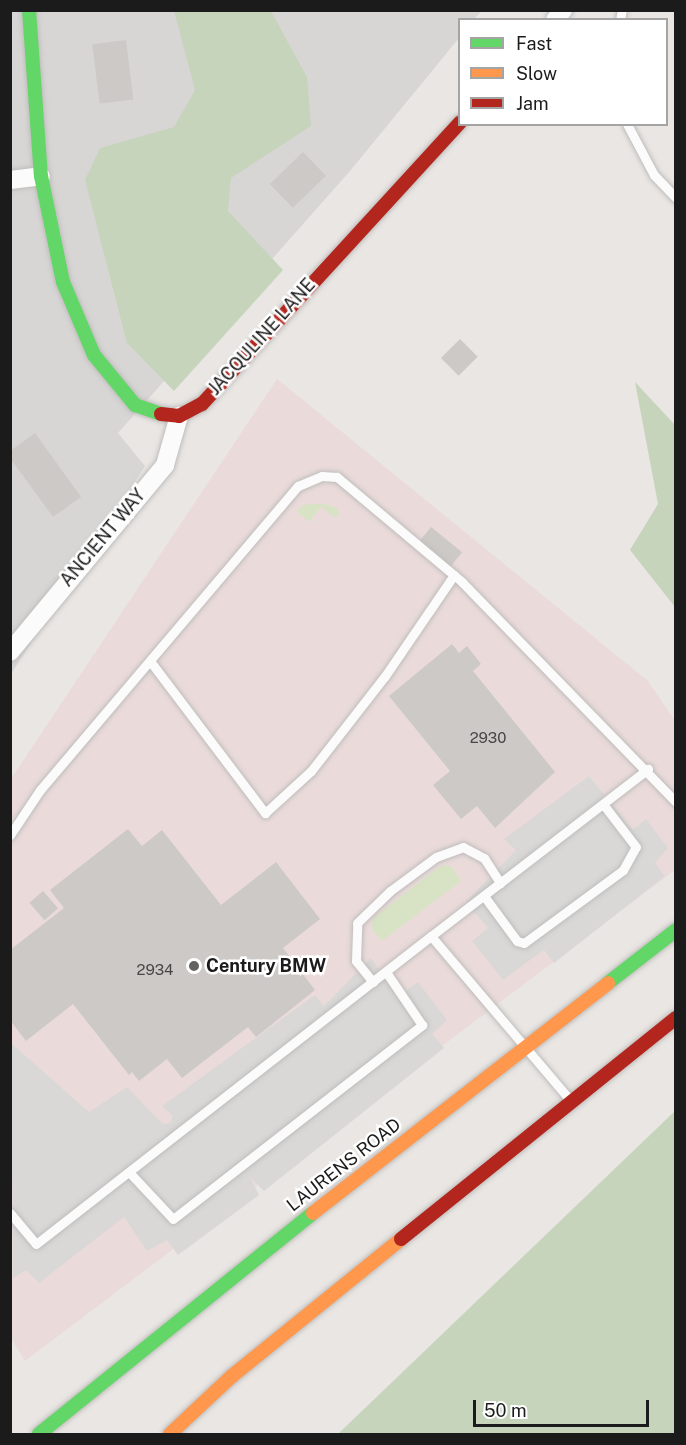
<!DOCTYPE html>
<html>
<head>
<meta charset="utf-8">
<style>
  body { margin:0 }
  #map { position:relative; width:686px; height:1445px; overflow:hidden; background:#e9e6e3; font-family:"Public Sans",sans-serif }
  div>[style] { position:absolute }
  .residential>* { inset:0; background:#d8d6d5 }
  .commercial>* { inset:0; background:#eadbda }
  .grass>* { inset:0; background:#d8e3c5 }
  .forest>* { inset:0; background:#c6d4bb }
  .parking>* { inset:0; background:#d9d8d7 }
  .building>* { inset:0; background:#ccc9c6; transform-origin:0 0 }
  .roads { filter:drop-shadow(0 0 2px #bfbdbc) drop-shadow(0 0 2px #bfbdbc) }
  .lane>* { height:9px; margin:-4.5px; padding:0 4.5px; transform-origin:4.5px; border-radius:4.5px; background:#fcfbfb }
  .street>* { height:18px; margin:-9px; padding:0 9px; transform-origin:9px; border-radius:9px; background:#fcfbfb }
  .fast>* { height:14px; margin:-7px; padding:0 7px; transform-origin:7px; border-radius:7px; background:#63d668 }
  .slow>* { height:14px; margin:-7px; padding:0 7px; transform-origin:7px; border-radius:7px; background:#ff974d }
  .jam>* { height:14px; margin:-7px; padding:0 7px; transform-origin:7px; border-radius:7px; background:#b3261e }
  .dots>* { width:16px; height:16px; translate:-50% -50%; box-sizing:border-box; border:3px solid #fff; border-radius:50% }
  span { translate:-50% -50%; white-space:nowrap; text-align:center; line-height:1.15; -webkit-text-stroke:5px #fff; paint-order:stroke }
  .number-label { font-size:15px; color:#474646 }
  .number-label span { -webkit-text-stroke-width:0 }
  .street-label { font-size:18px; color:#1b1b1b }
  .poi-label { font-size:18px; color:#1b1b1b; font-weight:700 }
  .left { translate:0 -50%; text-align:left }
  .frame { position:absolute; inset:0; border:12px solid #1b1b1b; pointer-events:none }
  .legend { position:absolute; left:458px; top:18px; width:210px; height:108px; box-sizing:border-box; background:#fff; border:2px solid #a4a4a4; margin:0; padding:8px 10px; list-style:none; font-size:18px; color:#1b1b1b }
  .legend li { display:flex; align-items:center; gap:12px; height:30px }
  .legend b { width:30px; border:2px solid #a4a4a4 }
  .scale { position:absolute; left:473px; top:1400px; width:176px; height:27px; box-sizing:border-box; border:3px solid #1b1b1b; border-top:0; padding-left:8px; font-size:18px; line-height:21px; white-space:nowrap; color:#1b1b1b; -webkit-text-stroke:4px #fff; paint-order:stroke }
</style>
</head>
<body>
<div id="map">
  <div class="residential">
    <div style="clip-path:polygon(11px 11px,482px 11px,474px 19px,460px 20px,459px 38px,350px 171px,118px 433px,145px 466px,11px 674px)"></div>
  </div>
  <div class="commercial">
    <div style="clip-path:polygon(277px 379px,648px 681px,675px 721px,675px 870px,25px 1361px,11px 1338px,11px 779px)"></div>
  </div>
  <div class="grass">
    <div style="clip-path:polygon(321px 503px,337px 508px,339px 516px,334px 517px,321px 507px,309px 522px,296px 511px,303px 505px)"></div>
    <div style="clip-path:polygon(446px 865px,452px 867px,461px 881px,382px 941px,371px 928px,373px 918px,439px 867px)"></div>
  </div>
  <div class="forest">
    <div style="clip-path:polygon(174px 11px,271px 11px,307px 77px,311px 126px,231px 178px,228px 211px,283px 270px,174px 391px,127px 343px,85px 180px,100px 148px,174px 127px,195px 90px)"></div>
    <div style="clip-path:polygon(635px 382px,675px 425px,675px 607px,630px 550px,658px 504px)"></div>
    <div style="clip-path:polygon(675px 1111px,675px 1434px,338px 1434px)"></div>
  </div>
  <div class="parking">
    <div style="clip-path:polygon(589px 776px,633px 830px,646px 819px,668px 848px,655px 863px,665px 876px,554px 963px,544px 950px,503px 980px,472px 941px,488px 928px,466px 902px,516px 850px,504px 839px)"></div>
    <div style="clip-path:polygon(371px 958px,397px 997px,418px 982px,447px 1020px,432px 1034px,444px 1048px,264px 1191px,250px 1177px,259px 1195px,178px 1255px,167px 1240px,147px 1251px,124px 1217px,39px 1283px,26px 1270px,13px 1278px,11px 1043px,89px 1112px,127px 1087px,163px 1124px,170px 1123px,173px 1116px,162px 1106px,315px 995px,324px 1006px)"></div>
  </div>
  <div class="building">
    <div style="left:126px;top:40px;width:60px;height:34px;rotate:83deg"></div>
    <div style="left:303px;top:152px;width:33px;height:46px;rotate:46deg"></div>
    <div style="left:460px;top:339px;width:25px;height:27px;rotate:45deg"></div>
    <div style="clip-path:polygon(35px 433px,81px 497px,53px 517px,10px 458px,10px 451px)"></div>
    <div style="left:431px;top:527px;width:40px;height:21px;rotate:39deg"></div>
    <div style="clip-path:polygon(452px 644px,459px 653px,467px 646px,481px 664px,473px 671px,555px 772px,495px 828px,477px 806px,461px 819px,433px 785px,450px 771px,389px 696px)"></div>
    <div style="clip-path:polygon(128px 829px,142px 846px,162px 830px,221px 905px,276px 862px,320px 919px,283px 948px,315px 990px,256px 1037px,248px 1027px,182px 1078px,167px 1059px,139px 1081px,132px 1072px,129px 1075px,73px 1004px,26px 1041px,10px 1020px,10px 950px,64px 908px,50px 890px)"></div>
    <div style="left:43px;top:891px;width:23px;height:18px;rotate:49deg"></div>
  </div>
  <div class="roads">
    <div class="lane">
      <div style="left:620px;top:20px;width:10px;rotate:-79deg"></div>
      <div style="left:627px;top:124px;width:58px;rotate:62.1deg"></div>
      <div style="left:654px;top:175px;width:32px;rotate:46deg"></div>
      <div style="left:150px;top:661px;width:191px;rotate:52.9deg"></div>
      <div style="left:265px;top:813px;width:62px;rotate:-42.4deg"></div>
      <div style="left:311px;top:771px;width:120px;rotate:-52.1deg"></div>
      <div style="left:385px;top:676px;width:122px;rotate:-55.7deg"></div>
      <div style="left:10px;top:835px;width:54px;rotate:-56.3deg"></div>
      <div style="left:40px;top:790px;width:399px;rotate:-49.7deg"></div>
      <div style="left:298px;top:486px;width:26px;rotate:-23deg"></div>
      <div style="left:322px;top:476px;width:15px;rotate:4deg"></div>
      <div style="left:337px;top:477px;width:163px;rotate:40deg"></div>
      <div style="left:462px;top:582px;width:307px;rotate:45.8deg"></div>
      <div style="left:484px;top:896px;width:56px;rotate:53.7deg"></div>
      <div style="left:517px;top:941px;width:7px;rotate:16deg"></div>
      <div style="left:524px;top:943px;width:123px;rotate:-36.4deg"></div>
      <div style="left:623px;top:870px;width:26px;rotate:-61deg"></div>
      <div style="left:636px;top:847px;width:54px;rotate:-127.5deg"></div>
      <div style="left:431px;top:936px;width:274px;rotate:-37.6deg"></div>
      <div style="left:373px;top:982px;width:27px;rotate:-129deg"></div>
      <div style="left:356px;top:961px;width:38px;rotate:-88deg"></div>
      <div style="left:357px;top:923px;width:46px;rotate:-44.1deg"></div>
      <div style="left:390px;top:891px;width:57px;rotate:-36.5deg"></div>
      <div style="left:436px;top:857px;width:29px;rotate:-20deg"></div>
      <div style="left:463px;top:847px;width:24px;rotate:28deg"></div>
      <div style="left:484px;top:858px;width:30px;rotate:57deg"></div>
      <div style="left:129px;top:1172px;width:64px;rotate:46.9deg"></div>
      <div style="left:173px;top:1219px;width:316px;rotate:-37.9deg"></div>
      <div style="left:422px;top:1025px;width:64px;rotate:-124.2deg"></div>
      <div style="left:10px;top:1213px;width:40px;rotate:50deg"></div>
      <div style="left:36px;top:1244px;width:501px;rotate:-37.95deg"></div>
      <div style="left:431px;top:936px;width:214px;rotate:49.7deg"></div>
    </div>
    <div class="street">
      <div style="left:555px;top:20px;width:13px;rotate:-51deg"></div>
      <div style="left:10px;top:180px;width:31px;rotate:-7deg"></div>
      <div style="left:10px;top:652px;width:243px;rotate:-50.3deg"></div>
      <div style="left:165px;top:465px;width:51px;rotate:-74.1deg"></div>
    </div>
    <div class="fast">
      <div style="left:29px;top:10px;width:166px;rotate:85.9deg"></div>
      <div style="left:41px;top:176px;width:108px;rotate:78.3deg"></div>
      <div style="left:63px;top:282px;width:79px;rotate:67deg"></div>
      <div style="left:94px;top:355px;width:65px;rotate:50.6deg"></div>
      <div style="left:135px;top:405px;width:28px;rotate:19deg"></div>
      <div style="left:608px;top:983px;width:86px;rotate:-37.9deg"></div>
      <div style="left:39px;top:1434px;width:352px;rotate:-38.9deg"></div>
    </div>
    <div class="slow">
      <div style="left:313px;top:1213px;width:374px;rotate:-37.9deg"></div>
      <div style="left:170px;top:1434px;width:85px;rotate:-43.1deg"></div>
      <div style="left:232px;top:1376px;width:218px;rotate:-39deg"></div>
    </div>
    <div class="jam">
      <div style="left:161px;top:414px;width:18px;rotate:6deg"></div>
      <div style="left:179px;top:416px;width:26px;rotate:-28deg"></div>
      <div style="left:202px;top:404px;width:382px;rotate:-47.5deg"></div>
      <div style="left:401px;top:1239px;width:353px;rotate:-38.8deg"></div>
    </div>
  </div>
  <div class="dots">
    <div style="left:194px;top:966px;background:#636261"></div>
  </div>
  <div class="number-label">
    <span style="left:488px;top:738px">2930</span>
    <span style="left:155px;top:970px">2934</span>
  </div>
  <div class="street-label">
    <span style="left:262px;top:337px;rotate:-48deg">JACQULINE LANE</span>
    <span style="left:103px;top:538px;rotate:-50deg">ANCIENT WAY</span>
    <span style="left:344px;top:1165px;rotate:-38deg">LAURENS ROAD</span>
  </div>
  <div class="poi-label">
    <span class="left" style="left:206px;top:966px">Century BMW</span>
  </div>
  <div class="frame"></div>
  <ul class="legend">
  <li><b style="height:8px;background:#63d668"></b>Fast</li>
  <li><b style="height:8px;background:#ff974d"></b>Slow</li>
  <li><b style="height:8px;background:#b3261e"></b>Jam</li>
  </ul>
  <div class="scale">50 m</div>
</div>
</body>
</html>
